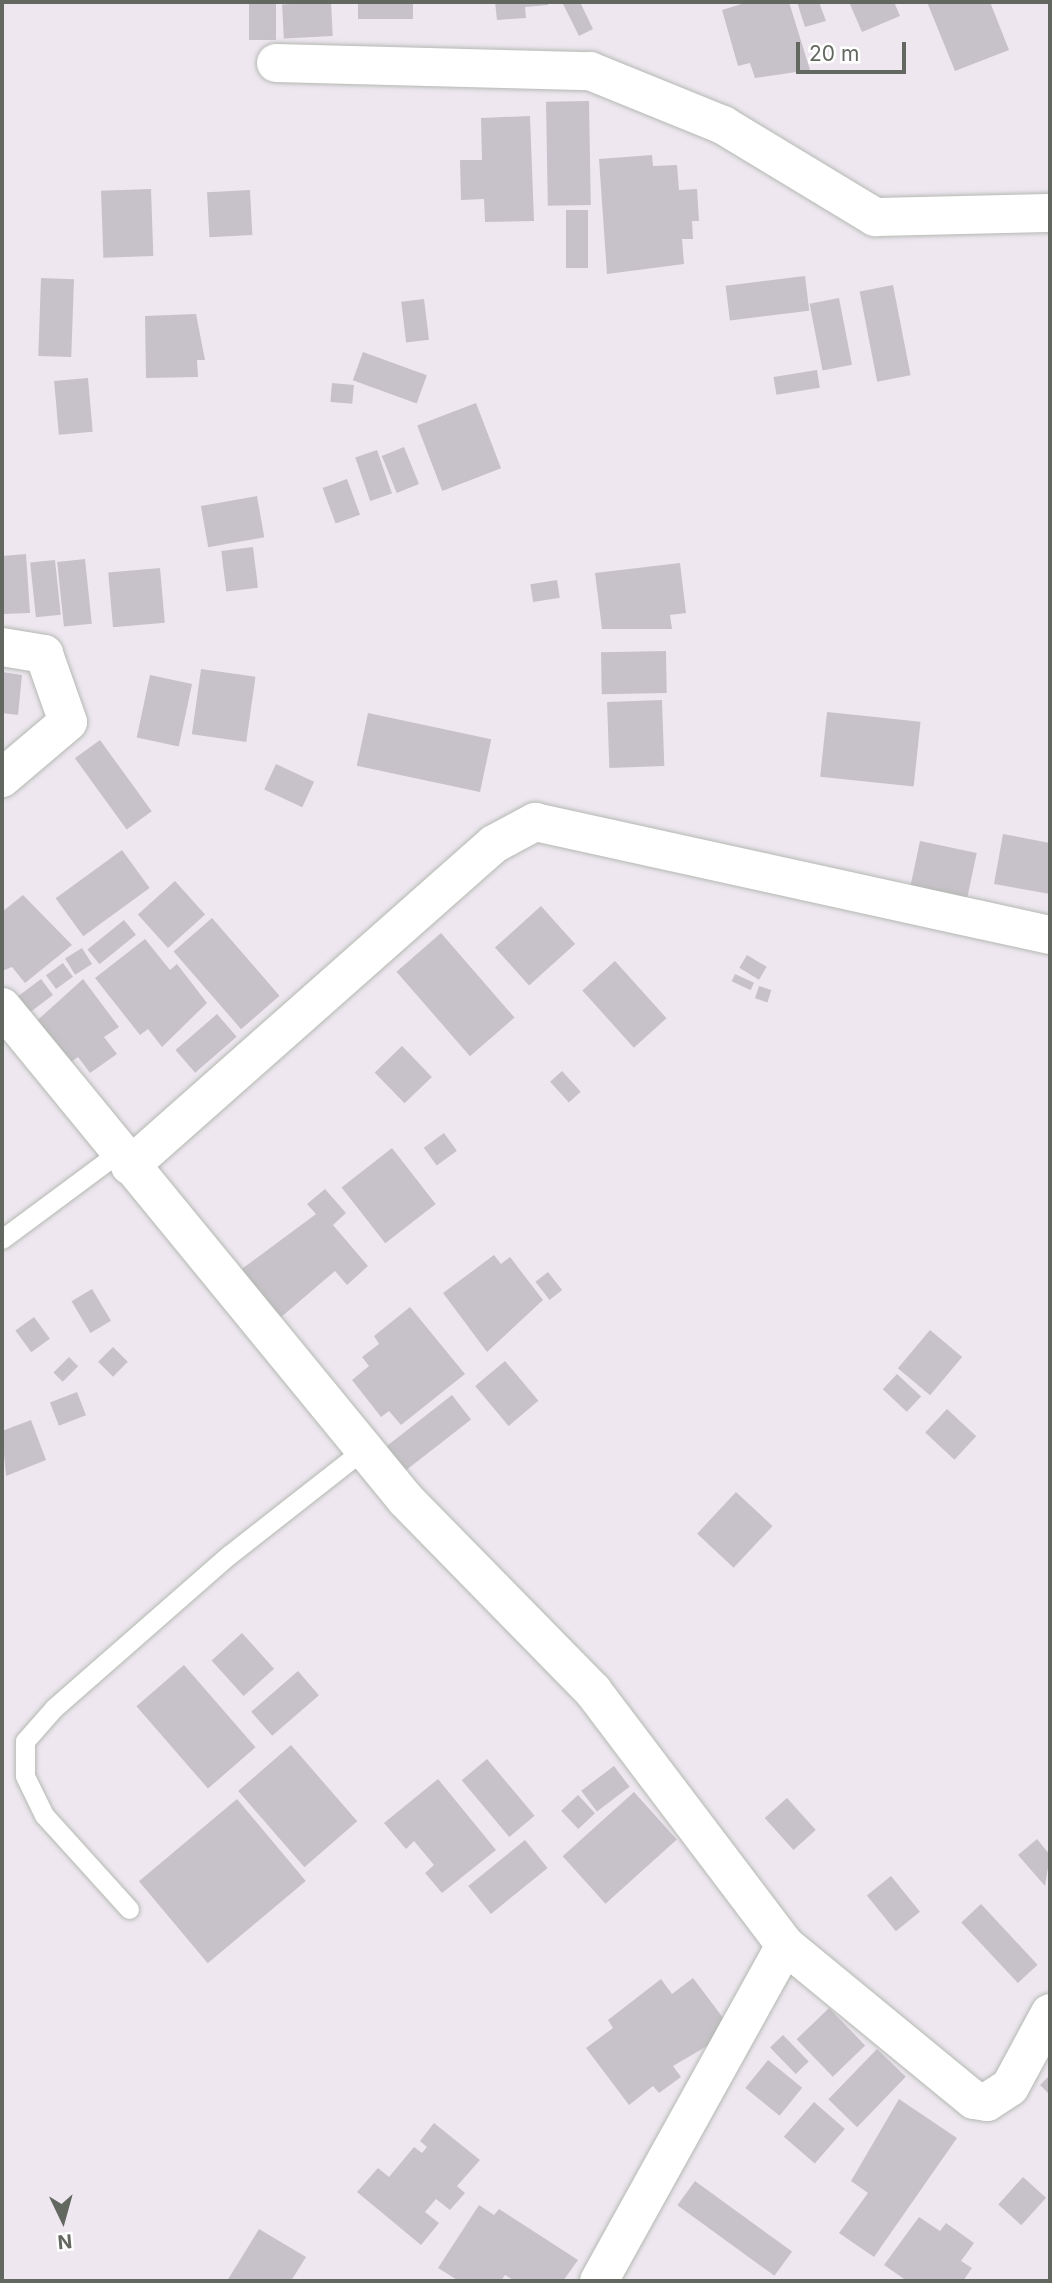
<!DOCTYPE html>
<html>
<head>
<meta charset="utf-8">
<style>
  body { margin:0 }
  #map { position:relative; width:1052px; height:2283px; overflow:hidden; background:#eee7f0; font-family:Inter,sans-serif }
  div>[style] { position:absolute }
  .building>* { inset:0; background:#c7c2c9; transform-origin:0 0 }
  .roads { filter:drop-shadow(0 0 2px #b4b9b2) drop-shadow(0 0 2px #b4b9b2) }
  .service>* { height:19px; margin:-9.5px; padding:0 9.5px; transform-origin:9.5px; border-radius:9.5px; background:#fff }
  .minor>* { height:38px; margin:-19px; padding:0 19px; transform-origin:19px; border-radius:19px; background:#fff }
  span { translate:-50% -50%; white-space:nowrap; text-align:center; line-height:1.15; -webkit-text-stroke:5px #fff; paint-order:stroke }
  .frame { position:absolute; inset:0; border:4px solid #62675f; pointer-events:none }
  .north { position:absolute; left:28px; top:2185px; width:70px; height:70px; -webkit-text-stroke:5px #fff; paint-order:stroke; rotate:175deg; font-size:19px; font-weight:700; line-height:28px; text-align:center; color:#62675f }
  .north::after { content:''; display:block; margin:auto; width:24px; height:32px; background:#62675f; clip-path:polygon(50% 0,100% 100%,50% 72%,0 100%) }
  .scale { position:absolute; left:796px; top:42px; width:110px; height:32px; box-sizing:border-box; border:4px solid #62675f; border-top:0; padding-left:9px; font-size:21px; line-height:24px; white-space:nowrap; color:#62675f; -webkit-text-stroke:5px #fff; paint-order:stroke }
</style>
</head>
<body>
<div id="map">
  <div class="building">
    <div style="left:249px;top:2px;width:27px;height:38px"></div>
    <div style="left:331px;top:2px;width:34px;height:49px;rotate:87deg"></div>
    <div style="left:358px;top:2px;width:55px;height:17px"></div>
    <div style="clip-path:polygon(495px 2px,548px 2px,548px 5px,525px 7px,526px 18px,497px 20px)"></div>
    <div style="clip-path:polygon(562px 2px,580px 2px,593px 29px,579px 36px)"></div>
    <div style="clip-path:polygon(748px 2px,789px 2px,810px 70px,755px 78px,750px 63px,738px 66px,722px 10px)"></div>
    <div style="clip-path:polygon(797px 2px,819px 2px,826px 21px,805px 27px)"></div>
    <div style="clip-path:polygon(849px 2px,894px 2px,900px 16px,862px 32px)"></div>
    <div style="clip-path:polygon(927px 2px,990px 2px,1009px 50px,955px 71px)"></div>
    <div style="left:589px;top:101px;width:104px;height:43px;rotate:89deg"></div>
    <div style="clip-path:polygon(530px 116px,534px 221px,485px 222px,484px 199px,461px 200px,460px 160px,482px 160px,481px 118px)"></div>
    <div style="clip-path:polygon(652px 155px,653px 166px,677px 165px,679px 190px,697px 189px,699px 221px,692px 221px,693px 239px,682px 239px,684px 264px,607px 274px,599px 159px)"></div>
    <div style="left:151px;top:189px;width:67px;height:50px;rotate:88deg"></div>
    <div style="left:250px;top:190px;width:45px;height:43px;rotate:87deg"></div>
    <div style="left:566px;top:210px;width:22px;height:58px"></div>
    <div style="left:805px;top:276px;width:35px;height:80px;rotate:83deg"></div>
    <div style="left:41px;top:278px;width:33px;height:78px;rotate:2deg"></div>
    <div style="left:893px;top:285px;width:92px;height:34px;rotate:79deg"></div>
    <div style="left:839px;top:298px;width:68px;height:30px;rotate:79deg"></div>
    <div style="left:424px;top:299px;width:41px;height:23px;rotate:83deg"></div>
    <div style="clip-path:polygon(196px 314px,205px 360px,197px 360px,198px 377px,146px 378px,145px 316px)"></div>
    <div style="left:363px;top:352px;width:68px;height:30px;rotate:20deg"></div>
    <div style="left:817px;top:370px;width:18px;height:44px;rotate:81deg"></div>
    <div style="left:88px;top:378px;width:54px;height:34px;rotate:85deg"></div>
    <div style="left:332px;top:383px;width:22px;height:19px;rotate:5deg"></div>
    <div style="left:476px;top:403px;width:70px;height:63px;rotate:69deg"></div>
    <div style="left:404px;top:447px;width:40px;height:24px;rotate:68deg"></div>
    <div style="left:377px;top:450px;width:46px;height:23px;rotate:71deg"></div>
    <div style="left:347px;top:479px;width:38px;height:26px;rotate:70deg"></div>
    <div style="left:257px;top:496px;width:42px;height:57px;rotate:80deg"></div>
    <div style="left:253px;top:547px;width:41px;height:32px;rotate:83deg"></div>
    <div style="clip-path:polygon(26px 554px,30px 613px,2px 614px,2px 556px)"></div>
    <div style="left:85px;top:559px;width:65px;height:28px;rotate:84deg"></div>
    <div style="left:55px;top:560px;width:55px;height:25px;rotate:84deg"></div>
    <div style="clip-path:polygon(680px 563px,686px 613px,670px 615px,672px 629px,602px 629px,595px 573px)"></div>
    <div style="left:160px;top:568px;width:55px;height:52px;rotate:85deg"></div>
    <div style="left:557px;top:580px;width:18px;height:27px;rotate:81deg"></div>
    <div style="left:666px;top:651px;width:42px;height:65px;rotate:89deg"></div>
    <div style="left:201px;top:669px;width:55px;height:66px;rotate:8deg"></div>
    <div style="clip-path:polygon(2px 672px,22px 675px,18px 715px,2px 713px)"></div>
    <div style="left:150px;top:675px;width:43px;height:64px;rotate:12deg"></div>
    <div style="left:662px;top:700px;width:66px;height:55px;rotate:88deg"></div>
    <div style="left:827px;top:712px;width:94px;height:65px;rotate:6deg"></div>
    <div style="left:368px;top:713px;width:126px;height:54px;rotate:12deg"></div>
    <div style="left:100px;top:740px;width:88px;height:31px;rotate:54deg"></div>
    <div style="left:276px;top:764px;width:42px;height:28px;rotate:25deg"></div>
    <div style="clip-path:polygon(1003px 834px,1050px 843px,1050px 894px,994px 884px)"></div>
    <div style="left:920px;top:841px;width:58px;height:49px;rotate:12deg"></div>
    <div style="left:122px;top:850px;width:47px;height:82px;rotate:54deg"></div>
    <div style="left:175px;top:881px;width:45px;height:50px;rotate:48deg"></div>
    <div style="clip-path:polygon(23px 895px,72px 945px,25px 983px,12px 967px,2px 971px,2px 912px)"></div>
    <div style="left:541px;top:906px;width:51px;height:62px;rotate:48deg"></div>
    <div style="left:212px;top:918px;width:103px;height:51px;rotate:49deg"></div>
    <div style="left:124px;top:920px;width:19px;height:47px;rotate:51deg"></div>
    <div style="left:441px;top:933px;width:112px;height:59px;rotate:49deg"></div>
    <div style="clip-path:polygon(145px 939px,170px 970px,177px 964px,207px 1003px,162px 1047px,148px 1029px,140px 1035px,95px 978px)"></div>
    <div style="left:82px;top:948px;width:19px;height:20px;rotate:58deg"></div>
    <div style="left:747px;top:955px;width:23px;height:15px;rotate:31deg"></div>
    <div style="left:615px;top:961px;width:77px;height:44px;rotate:48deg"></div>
    <div style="left:63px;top:963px;width:17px;height:21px;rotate:54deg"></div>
    <div style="left:735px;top:974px;width:21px;height:8px;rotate:25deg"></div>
    <div style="left:41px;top:979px;width:20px;height:33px;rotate:53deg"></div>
    <div style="clip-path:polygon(83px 979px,119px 1027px,104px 1037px,117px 1054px,90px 1073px,78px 1057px,61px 1069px,30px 1027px)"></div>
    <div style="left:759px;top:986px;width:13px;height:13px;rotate:18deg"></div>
    <div style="left:217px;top:1014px;width:30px;height:55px;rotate:49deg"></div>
    <div style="left:402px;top:1046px;width:43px;height:38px;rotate:46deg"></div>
    <div style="left:562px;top:1071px;width:28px;height:16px;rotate:48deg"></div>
    <div style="left:444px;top:1133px;width:22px;height:25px;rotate:54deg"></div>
    <div style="left:392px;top:1148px;width:71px;height:64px;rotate:52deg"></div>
    <div style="clip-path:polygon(325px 1189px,346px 1213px,333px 1225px,368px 1266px,347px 1285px,335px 1271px,280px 1318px,239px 1271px,316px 1214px,307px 1204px)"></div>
    <div style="clip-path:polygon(494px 1255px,501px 1264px,510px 1257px,543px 1300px,487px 1352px,443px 1293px)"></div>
    <div style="left:548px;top:1272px;width:23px;height:16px;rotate:52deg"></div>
    <div style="left:92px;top:1289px;width:37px;height:24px;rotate:59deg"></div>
    <div style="clip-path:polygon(410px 1307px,465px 1374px,401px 1425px,389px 1411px,381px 1417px,352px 1380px,369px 1366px,362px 1357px,379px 1344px,374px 1336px)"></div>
    <div style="left:34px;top:1317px;width:27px;height:23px;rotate:54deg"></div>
    <div style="left:930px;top:1330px;width:42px;height:50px;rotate:40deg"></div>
    <div style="left:113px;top:1347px;width:21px;height:21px;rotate:45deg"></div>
    <div style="left:69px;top:1357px;width:13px;height:22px;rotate:45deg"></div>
    <div style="left:505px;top:1361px;width:52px;height:39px;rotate:50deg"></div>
    <div style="left:897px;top:1374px;width:33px;height:21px;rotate:43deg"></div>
    <div style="left:77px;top:1392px;width:25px;height:29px;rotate:69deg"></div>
    <div style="left:452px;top:1395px;width:31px;height:90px;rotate:52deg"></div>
    <div style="left:947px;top:1409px;width:40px;height:32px;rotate:43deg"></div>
    <div style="clip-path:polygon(31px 1420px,46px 1460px,6px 1476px,2px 1431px)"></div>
    <div style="left:736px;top:1492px;width:50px;height:57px;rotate:43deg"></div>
    <div style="left:242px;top:1633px;width:48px;height:41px;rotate:48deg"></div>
    <div style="left:184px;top:1665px;width:109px;height:63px;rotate:49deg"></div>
    <div style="left:298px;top:1671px;width:32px;height:62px;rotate:49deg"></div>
    <div style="left:291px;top:1745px;width:101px;height:70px;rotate:49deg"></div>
    <div style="left:487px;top:1759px;width:74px;height:33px;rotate:50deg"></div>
    <div style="left:614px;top:1766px;width:26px;height:41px;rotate:53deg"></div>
    <div style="clip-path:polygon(438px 1779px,496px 1850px,442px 1893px,425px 1873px,434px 1865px,414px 1841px,406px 1849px,384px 1823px)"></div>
    <div style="left:634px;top:1792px;width:64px;height:96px;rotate:48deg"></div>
    <div style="left:578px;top:1795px;width:25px;height:23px;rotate:47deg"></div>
    <div style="left:787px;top:1798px;width:43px;height:30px;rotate:48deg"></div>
    <div style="left:237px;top:1799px;width:107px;height:128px;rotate:50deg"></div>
    <div style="clip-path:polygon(1037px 1839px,1050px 1855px,1045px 1886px,1018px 1855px)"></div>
    <div style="left:525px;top:1840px;width:36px;height:73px;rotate:51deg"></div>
    <div style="left:891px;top:1876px;width:46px;height:31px;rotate:51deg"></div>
    <div style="left:981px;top:1904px;width:83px;height:27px;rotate:47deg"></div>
    <div style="clip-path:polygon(693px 1978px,733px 2031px,673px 2066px,681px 2077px,659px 2093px,653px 2086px,629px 2105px,586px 2048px,613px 2028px,608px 2020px,661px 1979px,672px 1994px)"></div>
    <div style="left:829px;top:2008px;width:52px;height:45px;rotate:46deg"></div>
    <div style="left:783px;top:2035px;width:37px;height:18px;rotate:46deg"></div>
    <div style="left:877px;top:2049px;width:40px;height:70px;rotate:44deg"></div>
    <div style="left:768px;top:2060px;width:44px;height:36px;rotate:39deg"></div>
    <div style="clip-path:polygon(1050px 2075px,1050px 2095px,1040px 2085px)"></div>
    <div style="clip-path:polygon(899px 2099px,957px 2138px,874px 2257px,839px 2233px,868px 2193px,851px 2181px)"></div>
    <div style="left:814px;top:2102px;width:41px;height:46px;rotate:41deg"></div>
    <div style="clip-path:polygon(434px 2123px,480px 2160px,457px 2186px,465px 2193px,450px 2210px,436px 2199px,425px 2212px,439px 2223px,421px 2245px,357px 2192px,378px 2168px,389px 2177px,414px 2147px,422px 2153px,427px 2147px,420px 2141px)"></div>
    <div style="left:1023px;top:2177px;width:31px;height:37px;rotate:42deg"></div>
    <div style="left:695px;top:2181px;width:120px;height:30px;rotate:36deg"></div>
    <div style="clip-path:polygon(479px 2205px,494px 2215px,499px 2209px,578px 2260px,563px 2281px,515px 2281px,505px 2275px,501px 2281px,459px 2281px,438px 2268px)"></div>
    <div style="clip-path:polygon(919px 2217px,940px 2231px,946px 2223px,974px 2243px,961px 2261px,972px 2268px,963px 2281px,907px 2281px,884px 2265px)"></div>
    <div style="clip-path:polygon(259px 2229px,306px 2257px,291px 2281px,227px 2281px)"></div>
  </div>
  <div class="roads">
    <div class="service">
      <div style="left:2px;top:1239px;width:146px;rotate:-36.6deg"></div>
      <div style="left:129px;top:1909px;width:127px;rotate:-132.1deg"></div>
      <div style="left:44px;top:1815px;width:43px;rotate:-116deg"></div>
      <div style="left:25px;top:1776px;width:35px;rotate:-90deg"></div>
      <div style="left:25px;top:1741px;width:44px;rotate:-48.7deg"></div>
      <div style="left:54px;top:1708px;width:232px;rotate:-41.2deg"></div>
      <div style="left:229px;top:1555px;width:170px;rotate:-38.1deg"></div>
    </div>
    <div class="minor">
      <div style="left:276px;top:63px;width:314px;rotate:1.5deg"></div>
      <div style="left:590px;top:71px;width:144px;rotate:22.1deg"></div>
      <div style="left:723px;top:125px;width:178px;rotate:31.2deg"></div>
      <div style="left:875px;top:217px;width:175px;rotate:-1.3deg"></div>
      <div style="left:2px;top:647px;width:43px;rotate:9.5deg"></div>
      <div style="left:44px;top:654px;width:72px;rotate:70.6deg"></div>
      <div style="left:68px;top:722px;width:87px;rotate:139.7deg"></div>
      <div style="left:2px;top:1007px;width:637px;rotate:50.67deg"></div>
      <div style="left:406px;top:1500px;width:267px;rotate:45.6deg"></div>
      <div style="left:593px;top:1691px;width:318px;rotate:52.9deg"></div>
      <div style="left:785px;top:1945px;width:244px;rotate:39.4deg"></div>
      <div style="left:974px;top:2100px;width:13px;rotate:9deg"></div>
      <div style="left:987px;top:2102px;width:27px;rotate:-33deg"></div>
      <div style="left:1010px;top:2087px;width:84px;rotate:-61.6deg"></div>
      <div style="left:130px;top:1166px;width:486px;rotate:-41.5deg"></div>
      <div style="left:494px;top:844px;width:47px;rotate:-28.2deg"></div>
      <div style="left:535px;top:822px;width:527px;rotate:12.38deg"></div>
      <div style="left:599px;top:2281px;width:384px;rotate:-61deg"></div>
    </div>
  </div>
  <div class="frame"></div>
  <div class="north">N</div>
  <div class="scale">20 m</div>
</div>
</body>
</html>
